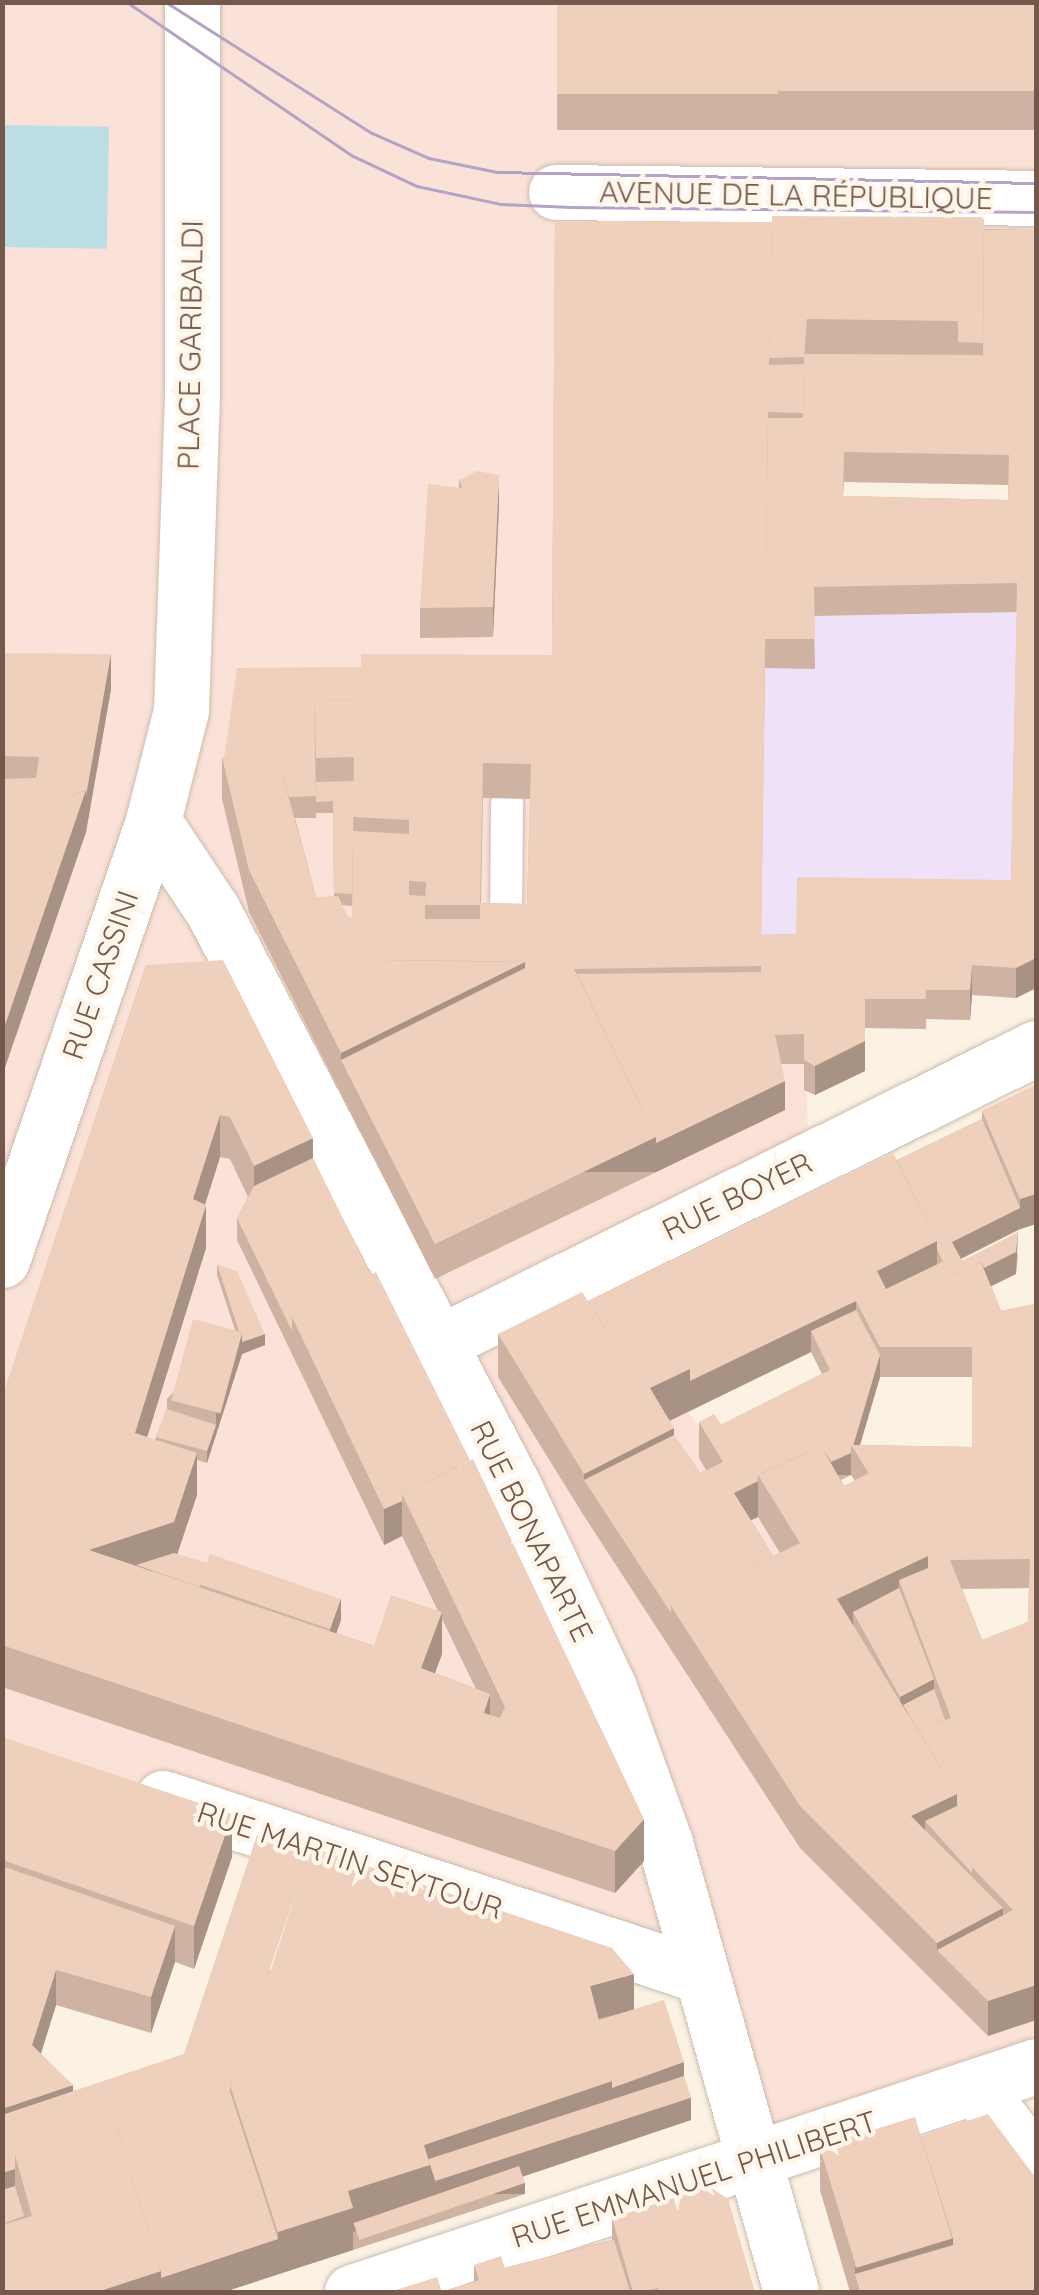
<!DOCTYPE html>
<html>
<head>
<meta charset="utf-8">
<style>
  body { margin:0 }
  #map { position:relative; width:1039px; height:2295px; overflow:hidden; background:#fbf2e4; font-family:Quicksand,sans-serif }
  div>[style] { position:absolute }
  .commercial>* { inset:0; background:#fbe2d8 }
  .education>* { inset:0; background:#efe1f7 }
  .water>* { inset:0; background:#badee4; transform-origin:0 0 }
  .roads { filter:drop-shadow(0 0 2px #cebcae) drop-shadow(0 0 2px #cebcae) }
  .lane>* { height:32px; margin:-16px; padding:0 16px; transform-origin:16px; border-radius:16px; background:#fff }
  .street>* { height:55px; margin:-27.5px; padding:0 27.5px; transform-origin:27.5px; border-radius:27.5px; background:#fff }
  .secondary>* { height:55px; margin:-27.5px; padding:0 27.5px; transform-origin:27.5px; border-radius:27.5px; background:#fff }
  .tram>* { height:2.5px; margin:-1.25px; padding:0 1.25px; transform-origin:1.25px; border-radius:1.25px; background:#b4a3c4 }
  .wall>* { inset:0; background:#ceb3a3; transform-origin:0 0 }
  .shaded-wall>* { inset:0; background:#a79284; transform-origin:0 0 }
  .building>* { inset:0; background:#efd0bd; transform-origin:0 0 }
  span { translate:-50% -50%; white-space:nowrap; text-align:center; line-height:1.15; -webkit-text-stroke:9px #fef6ea; paint-order:stroke }
  .street-label { font-size:30px; color:#73584b }
  .frame { position:absolute; inset:0; border:5px solid #73584b; pointer-events:none }
</style>
</head>
<body>
<div id="map">
  <div class="commercial">
    <div style="clip-path:polygon(3px 3px,1036px 3px,1036px 383px,786px 380px,808px 1134px,557px 1254px,1036px 1833px,1036px 2066px,751px 2159px,697px 1974px,3px 1746px)"></div>
  </div>
  <div class="education">
    <div style="clip-path:polygon(767px 568px,1036px 568px,1036px 988px,1016px 998px,972px 995px,970px 1020px,927px 1019px,926px 1029px,865px 1028px,865px 1071px,815px 1095px,804px 1090px,804px 1064px,775px 1065px,761px 1002px)"></div>
  </div>
  <div class="water">
    <div style="left:3px;top:125px;width:106px;height:122px;rotate:1deg"></div>
  </div>
  <div class="roads">
    <div class="lane">
      <div style="left:506px;top:923px;width:119px;rotate:-89.5deg"></div>
    </div>
    <div class="street">
      <div style="left:556px;top:192px;width:480px;rotate:0.7deg"></div>
      <div style="left:153px;top:821px;width:108px;rotate:56.3deg"></div>
      <div style="left:213px;top:911px;width:650px;rotate:62.41deg"></div>
      <div style="left:514px;top:1487px;width:222px;rotate:64.7deg"></div>
      <div style="left:609px;top:1688px;width:165px;rotate:70.1deg"></div>
      <div style="left:665px;top:1843px;width:466px;rotate:74.3deg"></div>
      <div style="left:437px;top:1344px;width:668px;rotate:-26.3deg"></div>
      <div style="left:163px;top:1798px;width:562px;rotate:18.24deg"></div>
      <div style="left:977px;top:2088px;width:97px;rotate:52.5deg"></div>
      <div style="left:352px;top:2292px;width:720px;rotate:-18.28deg"></div>
    </div>
    <div class="secondary">
      <div style="left:2px;top:1260px;width:464px;rotate:-71deg"></div>
      <div style="left:153px;top:821px;width:114px;rotate:-75.8deg"></div>
      <div style="left:181px;top:710px;width:316px;rotate:-88deg"></div>
      <div style="left:192px;top:394px;width:392px;rotate:-90deg"></div>
    </div>
  </div>
  <div class="tram">
    <div style="left:127px;top:2px;width:273px;rotate:34.3deg"></div>
    <div style="left:353px;top:156px;width:71px;rotate:25.1deg"></div>
    <div style="left:417px;top:186px;width:86px;rotate:12.1deg"></div>
    <div style="left:501px;top:204px;width:70px;rotate:2.5deg"></div>
    <div style="left:571px;top:207px;width:465px;rotate:0.6deg"></div>
    <div style="left:166px;top:2px;width:244px;rotate:32.5deg"></div>
    <div style="left:372px;top:133px;width:62px;rotate:23.7deg"></div>
    <div style="left:429px;top:158px;width:69px;rotate:11.6deg"></div>
    <div style="left:497px;top:172px;width:539px;rotate:1.17deg"></div>
  </div>
  <div class="wall">
    <div style="left:557px;top:2px;width:479px;height:128px"></div>
    <div style="clip-path:polygon(evenodd,555px 221px,1036px 230px,1036px 988px,1016px 998px,972px 995px,970px 1020px,926px 1019px,926px 1029px,865px 1028px,865px 1071px,815px 1095px,804px 1090px,804px 1064px,781px 1064px,785px 1110px,435px 1279px,249px 912px,222px 799px,222px 757px,224px 758px,361px 667px,552px 655px,555px 221px,844px 482px,1008px 485px,1008px 500px,843px 496px,844px 482px,555px 221px,1017px 612px,1011px 880px,796px 934px,761px 935px,765px 668px,815px 669px,814px 616px,1017px 612px,555px 221px,316px 783px,316px 813px,333px 813px,334px 897px,316px 897px,295px 818px,316px 818px,316px 783px,555px 221px,483px 798px,530px 799px,527px 904px,481px 903px,483px 798px,555px 221px,342px 905px,352px 906px,352px 918px,348px 917px,342px 905px)"></div>
    <div style="clip-path:polygon(459px 480px,499px 505px,493px 637px,420px 638px,420px 608px,459px 488px)"></div>
    <div style="clip-path:polygon(2px 653px,111px 689px,86px 832px,2px 1076px)"></div>
    <div style="clip-path:polygon(evenodd,146px 965px,313px 1158px,644px 1861px,615px 1893px,2px 1687px,2px 1399px,146px 965px,220px 1157px,230px 1159px,248px 1197px,237px 1218px,237px 1240px,384px 1545px,402px 1536px,438px 1611px,374px 1646px,336px 1633px,341px 1620px,177px 1554px,197px 1495px,197px 1460px,207px 1463px,242px 1354px,265px 1345px,217px 1264px,217px 1275px,235px 1330px,167px 1399px,167px 1409px,155px 1440px,147px 1437px,206px 1248px,205px 1205px,220px 1157px,146px 965px,442px 1619px,476px 1689px,435px 1673px,442px 1654px,442px 1619px)"></div>
    <div style="clip-path:polygon(evenodd,1036px 1085px,1036px 2020px,988px 2036px,800px 1848px,584px 1516px,498px 1377px,498px 1334px,588px 1301px,897px 1160px,982px 1119px,982px 1111px,1036px 1085px,1036px 1224px,1035px 1304px,1001px 1311px,991px 1286px,1016px 1274px,1018px 1254px,962px 1261px,961px 1259px,1020px 1229px,1036px 1224px,1036px 1085px,811px 1352px,822px 1374px,721px 1425px,699px 1422px,699px 1458px,706px 1470px,700px 1473px,674px 1435px,670px 1421px,811px 1352px,1036px 1085px,880px 1377px,972px 1377px,972px 1447px,860px 1445px,880px 1377px,1036px 1085px,851px 1475px,855px 1481px,844px 1486px,841px 1480px,851px 1475px,1036px 1085px,758px 1517px,780px 1553px,773px 1556px,751px 1520px,758px 1517px,1036px 1085px,1029px 1588px,1028px 1622px,982px 1640px,962px 1589px,1029px 1588px)"></div>
    <div style="clip-path:polygon(2px 1737px,232px 1857px,194px 1969px,175px 1962px,151px 2033px,56px 2005px,41px 2054px,73px 2091px,634px 2009px,684px 2077px,691px 2120px,523px 2176px,525px 2194px,224px 2292px,2px 2292px)"></div>
    <div style="clip-path:polygon(921px 2136px,1036px 2292px,850px 2292px,820px 2190px,820px 2148px)"></div>
    <div style="clip-path:polygon(612px 2218px,755px 2292px,396px 2292px,396px 2290px,442px 2292px,474px 2281px,474px 2265px,504px 2268px,612px 2240px)"></div>
  </div>
  <div class="shaded-wall">
    <div style="clip-path:polygon(499px 475px,499px 505px,493px 637px,493px 607px)"></div>
    <div style="clip-path:polygon(111px 654px,111px 689px,86px 832px,2px 1076px,2px 1034px)"></div>
    <div style="clip-path:polygon(1036px 958px,1036px 988px,1016px 998px,1016px 968px)"></div>
    <div style="clip-path:polygon(525px 962px,525px 1004px,341px 1060px,341px 1053px)"></div>
    <div style="clip-path:polygon(972px 965px,972px 995px,970px 1020px,970px 990px)"></div>
    <div style="clip-path:polygon(865px 999px,865px 1071px,815px 1095px,815px 1066px)"></div>
    <div style="clip-path:polygon(785px 1081px,785px 1110px,656px 1172px,656px 1143px)"></div>
    <div style="clip-path:polygon(220px 1115px,220px 1157px,193px 1242px,193px 1199px)"></div>
    <div style="left:656px;top:1137px;width:35px;height:246px;rotate:90deg"></div>
    <div style="clip-path:polygon(313px 1138px,313px 1180px,254px 1208px,254px 1166px)"></div>
    <div style="clip-path:polygon(1036px 1194px,1036px 1224px,1020px 1229px,1020px 1199px)"></div>
    <div style="clip-path:polygon(206px 1205px,206px 1248px,135px 1476px,135px 1433px)"></div>
    <div style="clip-path:polygon(1020px 1208px,1020px 1229px,952px 1263px,952px 1242px)"></div>
    <div style="clip-path:polygon(1018px 1232px,1016px 1274px,953px 1305px,953px 1283px)"></div>
    <div style="clip-path:polygon(937px 1241px,937px 1271px,877px 1300px,877px 1271px)"></div>
    <div style="clip-path:polygon(856px 1301px,856px 1331px,811px 1331px,811px 1352px,650px 1430px,636px 1389px)"></div>
    <div style="clip-path:polygon(242px 1332px,242px 1354px,207px 1463px,207px 1451px,216px 1425px,216px 1415px)"></div>
    <div style="clip-path:polygon(265px 1334px,265px 1345px,242px 1354px,242px 1342px)"></div>
    <div style="clip-path:polygon(880px 1355px,880px 1377px,857px 1455px,853px 1448px)"></div>
    <div style="clip-path:polygon(674px 1428px,674px 1470px,584px 1480px,584px 1474px)"></div>
    <div style="clip-path:polygon(197px 1453px,197px 1495px,174px 1564px,142px 1575px,89px 1550px)"></div>
    <div style="left:851px;top:1453px;width:22px;height:91px;rotate:90deg"></div>
    <div style="clip-path:polygon(758px 1481px,758px 1517px,734px 1528px,734px 1493px)"></div>
    <div style="clip-path:polygon(402px 1501px,402px 1536px,384px 1545px,384px 1509px)"></div>
    <div style="clip-path:polygon(928px 1556px,928px 1598px,899px 1580px,899px 1610px,853px 1612px,853px 1634px,837px 1599px)"></div>
    <div style="clip-path:polygon(341px 1598px,341px 1620px,330px 1651px,330px 1629px)"></div>
    <div style="clip-path:polygon(442px 1612px,442px 1654px,421px 1710px,421px 1668px)"></div>
    <div style="clip-path:polygon(934px 1679px,934px 1701px,900px 1718px,900px 1697px)"></div>
    <div style="clip-path:polygon(490px 1694px,490px 1736px,484px 1713px)"></div>
    <div style="clip-path:polygon(957px 1794px,957px 1836px,925px 1821px,925px 1851px,911px 1816px)"></div>
    <div style="clip-path:polygon(232px 1814px,232px 1857px,194px 1969px,194px 1926px)"></div>
    <div style="clip-path:polygon(644px 1819px,644px 1861px,615px 1893px,615px 1851px)"></div>
    <div style="clip-path:polygon(1003px 1908px,1003px 1951px,937px 1950px,937px 1943px)"></div>
    <div style="clip-path:polygon(175px 1926px,175px 1962px,151px 2033px,151px 1997px)"></div>
    <div style="clip-path:polygon(56px 1970px,56px 2005px,32px 2081px,32px 2045px)"></div>
    <div style="clip-path:polygon(634px 1974px,634px 2010px,590px 2021px,590px 1986px)"></div>
    <div style="clip-path:polygon(1036px 1985px,1036px 2020px,988px 2036px,988px 2001px)"></div>
    <div style="clip-path:polygon(684px 2062px,684px 2098px,691px 2098px,691px 2120px,430px 2208px,353px 2232px,353px 2250px,224px 2292px,97px 2292px,161px 2271px,278px 2239px,278px 2232px,424px 2145px,612px 2081px)"></div>
    <div style="clip-path:polygon(73px 2085px,73px 2121px,2px 2145px,2px 2109px)"></div>
    <div style="clip-path:polygon(15px 2169px,15px 2198px,2px 2202px,2px 2173px)"></div>
    <div style="left:525px;top:2183px;width:11px;height:181px;rotate:90deg"></div>
    <div style="clip-path:polygon(953px 2238px,953px 2281px,855px 2274px,855px 2267px)"></div>
  </div>
  <div class="building">
    <div style="left:557px;top:2px;width:221px;height:92px"></div>
    <div style="left:778px;top:2px;width:258px;height:89px"></div>
    <div style="clip-path:polygon(772px 216px,984px 217px,983px 343px,958px 342px,958px 321px,807px 319px,804px 357px,769px 358px)"></div>
    <div style="clip-path:polygon(evenodd,555px 221px,772px 222px,769px 365px,804px 364px,803px 413px,768px 412px,761px 966px,574px 969px,656px 1137px,435px 1244px,341px 1060px,525px 968px,525px 962px,480px 961px,480px 905px,425px 905px,426px 882px,409px 881px,409px 820px,353px 817px,354px 757px,316px 758px,314px 701px,361px 700px,361px 654px,552px 655px,555px 221px,483px 763px,531px 764px,527px 904px,480px 903px,483px 763px)"></div>
    <div style="clip-path:polygon(evenodd,984px 230px,1036px 230px,1036px 958px,1016px 968px,972px 965px,970px 990px,926px 990px,926px 999px,865px 999px,865px 1041px,815px 1066px,804px 1060px,804px 1034px,775px 1035px,785px 1081px,656px 1143px,656px 1137px,577px 974px,761px 972px,761px 935px,796px 934px,797px 877px,1011px 880px,1017px 583px,814px 587px,815px 639px,765px 639px,768px 418px,803px 418px,804px 354px,983px 355px,984px 230px,844px 452px,1009px 455px,1008px 500px,843px 496px,844px 452px)"></div>
    <div style="clip-path:polygon(477px 471px,499px 475px,493px 607px,420px 608px,428px 484px,462px 488px,459px 480px)"></div>
    <div style="clip-path:polygon(2px 653px,111px 654px,86px 796px,86px 790px,2px 825px,2px 779px,36px 778px,39px 757px,2px 756px)"></div>
    <div style="clip-path:polygon(361px 667px,361px 700px,314px 701px,316px 796px,289px 797px,283px 777px,224px 758px,237px 668px)"></div>
    <div style="clip-path:polygon(222px 757px,283px 777px,316px 897px,338px 896px,370px 960px,525px 962px,341px 1053px,249px 870px)"></div>
    <div style="clip-path:polygon(354px 781px,352px 894px,334px 893px,333px 801px,316px 802px,316px 782px)"></div>
    <div style="clip-path:polygon(86px 790px,2px 1034px,2px 825px)"></div>
    <div style="clip-path:polygon(353px 831px,409px 834px,409px 895px,425px 896px,425px 919px,480px 919px,480px 961px,370px 960px,348px 917px,352px 918px)"></div>
    <div style="clip-path:polygon(223px 960px,313px 1138px,254px 1166px,230px 1117px,220px 1115px,193px 1199px,206px 1205px,135px 1433px,197px 1453px,174px 1522px,89px 1550px,374px 1646px,391px 1595px,442px 1612px,421px 1668px,490px 1694px,484px 1713px,500px 1718px,505px 1707px,402px 1494px,473px 1459px,644px 1819px,615px 1851px,2px 1645px,2px 1399px,146px 965px)"></div>
    <div style="clip-path:polygon(evenodd,1036px 1085px,1036px 1842px,972px 1867px,972px 1873px,925px 1821px,957px 1806px,957px 1794px,918px 1730px,951px 1718px,899px 1580px,928px 1568px,928px 1556px,875px 1470px,869px 1474px,851px 1445px,972px 1447px,972px 1347px,880px 1347px,856px 1301px,690px 1381px,690px 1369px,682px 1356px,636px 1376px,588px 1301px,893px 1153px,937px 1241px,877px 1271px,886px 1289px,946px 1260px,954px 1275px,981px 1262px,1001px 1311px,1035px 1304px,1036px 1194px,1020px 1199px,982px 1111px,1036px 1085px,1030px 1559px,1028px 1622px,982px 1640px,950px 1560px,1030px 1559px)"></div>
    <div style="clip-path:polygon(982px 1119px,1020px 1208px,952px 1242px,962px 1261px,1018px 1232px,1016px 1252px,984px 1268px,981px 1262px,954px 1275px,946px 1260px,943px 1262px,937px 1249px,937px 1241px,897px 1160px)"></div>
    <div style="clip-path:polygon(313px 1158px,371px 1275px,292px 1317px,292px 1331px,237px 1218px,254px 1186px)"></div>
    <div style="clip-path:polygon(217px 1264px,237px 1271px,265px 1334px,242px 1342px,242px 1332px,239px 1331px)"></div>
    <div style="clip-path:polygon(376px 1272px,470px 1460px,402px 1494px,402px 1501px,384px 1509px,292px 1317px)"></div>
    <div style="clip-path:polygon(582px 1292px,636px 1376px,682px 1356px,690px 1369px,650px 1388px,674px 1428px,584px 1474px,498px 1334px)"></div>
    <div style="clip-path:polygon(856px 1310px,880px 1355px,853px 1445px,851px 1445px,851px 1453px,831px 1462px,821px 1446px,758px 1475px,758px 1481px,721px 1425px,830px 1370px,811px 1331px)"></div>
    <div style="left:193px;top:1319px;width:51px;height:84px;rotate:15deg"></div>
    <div style="clip-path:polygon(167px 1409px,216px 1425px,207px 1451px,155px 1437px)"></div>
    <div style="clip-path:polygon(714px 1414px,758px 1481px,734px 1493px,773px 1556px,671px 1606px,671px 1613px,584px 1480px,674px 1435px,700px 1473px,723px 1462px,699px 1422px)"></div>
    <div style="clip-path:polygon(821px 1446px,844px 1486px,875px 1470px,928px 1556px,837px 1599px,957px 1794px,911px 1816px,1003px 1908px,937px 1943px,800px 1806px,671px 1606px,800px 1543px,758px 1475px)"></div>
    <div style="clip-path:polygon(174px 1553px,207px 1563px,200px 1587px,136px 1565px)"></div>
    <div style="left:210px;top:1554px;width:138px;height:32px;rotate:19deg"></div>
    <div style="clip-path:polygon(899px 1588px,934px 1679px,900px 1697px,853px 1612px)"></div>
    <div style="clip-path:polygon(934px 1689px,945px 1720px,918px 1730px,903px 1705px)"></div>
    <div style="clip-path:polygon(2px 1737px,232px 1814px,194px 1926px,2px 1860px)"></div>
    <div style="clip-path:polygon(257px 1835px,310px 1852px,230px 2085px,230px 2092px,117px 2129px,115px 2123px,15px 2155px,15px 2169px,2px 2173px,2px 2115px,184px 2054px)"></div>
    <div style="clip-path:polygon(1036px 1842px,1036px 1985px,988px 2001px,937px 1950px,1013px 1910px,972px 1867px)"></div>
    <div style="clip-path:polygon(311px 1847px,612px 1948px,634px 1974px,590px 1986px,599px 2020px,664px 2000px,684px 2062px,612px 2088px,612px 2081px,313px 1977px,311px 1982px,271px 1970px)"></div>
    <div style="clip-path:polygon(2px 1866px,175px 1926px,151px 1997px,56px 1970px,32px 2045px,73px 2085px,2px 2109px)"></div>
    <div style="clip-path:polygon(269px 1969px,311px 1982px,313px 1977px,612px 2081px,424px 2145px,430px 2165px,348px 2191px,353px 2208px,278px 2232px,230px 2085px)"></div>
    <div style="left:684px;top:2076px;width:23px;height:269px;rotate:72deg"></div>
    <div style="clip-path:polygon(230px 2092px,278px 2239px,161px 2278px,161px 2271px,117px 2129px)"></div>
    <div style="clip-path:polygon(988px 2114px,1036px 2178px,1036px 2229px,953px 2245px,953px 2238px,921px 2136px)"></div>
    <div style="left:915px;top:2117px;width:127px;height:100px;rotate:73deg"></div>
    <div style="clip-path:polygon(115px 2123px,161px 2271px,97px 2292px,2px 2292px,2px 2225px,32px 2216px,15px 2155px)"></div>
    <div style="left:519px;top:2166px;width:18px;height:175px;rotate:71deg"></div>
    <div style="clip-path:polygon(15px 2186px,24px 2216px,2px 2224px,2px 2190px)"></div>
    <div style="clip-path:polygon(709px 2186px,728px 2199px,755px 2292px,659px 2292px,658px 2288px,644px 2292px,633px 2292px,612px 2218px)"></div>
    <div style="clip-path:polygon(1036px 2229px,1036px 2292px,860px 2292px,855px 2274px,953px 2245px)"></div>
    <div style="clip-path:polygon(614px 2240px,630px 2292px,512px 2292px,504px 2268px)"></div>
    <div style="clip-path:polygon(501px 2256px,512px 2292px,397px 2292px,396px 2290px,437px 2277px,442px 2292px,479px 2280px,474px 2265px)"></div>
  </div>
  <div class="street-label">
    <span style="left:796px;top:195px;rotate:1deg">AVENUE DE LA RÉPUBLIQUE</span>
    <span style="left:190px;top:345px;rotate:-89deg">PLACE GARIBALDI</span>
    <span style="left:100px;top:975px;rotate:-71deg">RUE CASSINI</span>
    <span style="left:737px;top:1196px;rotate:-26deg">RUE BOYER</span>
    <span style="left:532px;top:1531px;rotate:64deg">RUE BONAPARTE</span>
    <span style="left:350px;top:1860px;rotate:18deg">RUE MARTIN SEYTOUR</span>
    <span style="left:694px;top:2179px;rotate:-18deg">RUE EMMANUEL PHILIBERT</span>
  </div>
  <div class="frame"></div>
</div>
</body>
</html>
